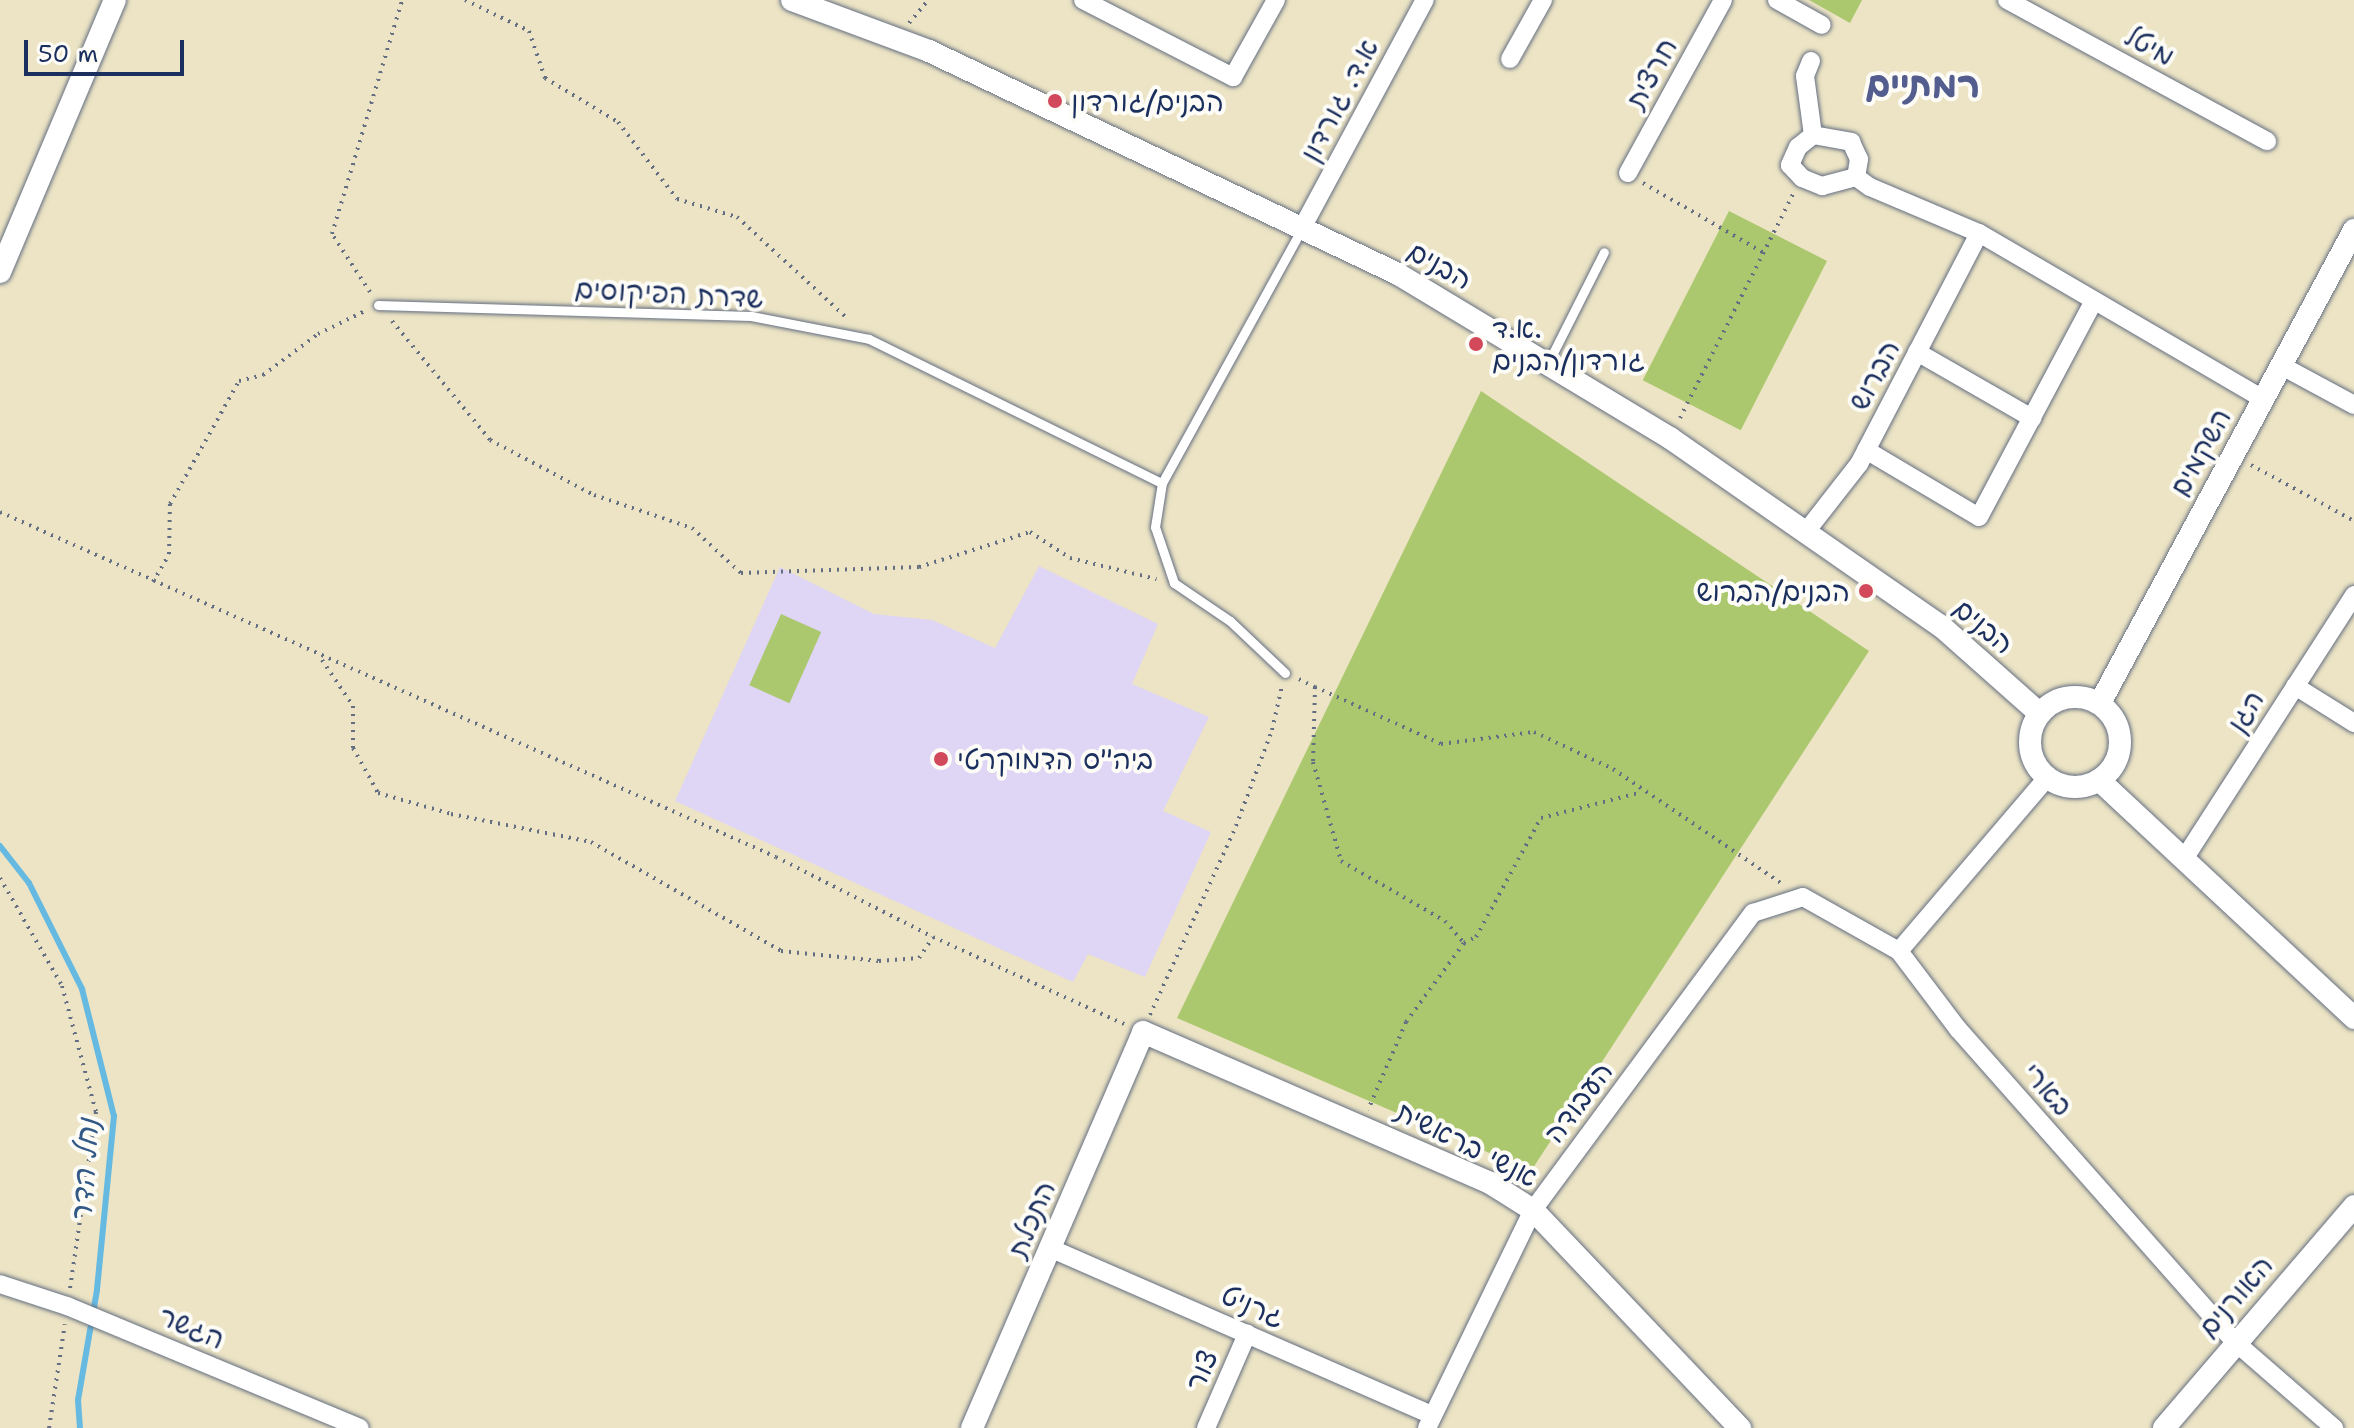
<!DOCTYPE html>
<html>
<head>
<meta charset="utf-8">
<style>
  body { margin:0 }
  #map { position:relative; width:2354px; height:1428px; overflow:hidden; background:#ece4c4; font-family:"Shantell Sans","Playpen Sans Hebrew",sans-serif }
  div>[style] { position:absolute }
  .built>* { inset:0; background:#dfd5f5 }
  .green>* { inset:0; background:#acc86f; transform-origin:0 0 }
  .stream>* { height:6px; margin:-3px; padding:0 3px; transform-origin:3px; border-radius:3px; background:#66bae2 }
  .path>* { height:4px; margin-top:-2px; transform-origin:0; background:repeating-linear-gradient(90deg,#646e82 0 2px,transparent 0 8px) }
  .roads { filter:drop-shadow(0 0 2px #646e82) drop-shadow(0 0 2px #646e82) }
  .service>* { height:9px; margin:-4.5px; padding:0 4.5px; transform-origin:4.5px; border-radius:4.5px; background:#fff }
  .minor>* { height:18px; margin:-9px; padding:0 9px; transform-origin:9px; border-radius:9px; background:#fff }
  .tertiary>* { height:22px; margin:-11px; padding:0 11px; transform-origin:11px; border-radius:11px; background:#fff }
  .tertiary>.ring { margin:-11px; padding:0; box-sizing:content-box; background:none; border:22px solid #fff; border-radius:50% }
  .dots>* { width:22px; height:22px; translate:-50% -50%; box-sizing:border-box; border:4px solid #fdfcf7; border-radius:50% }
  span { translate:-50% -50%; white-space:nowrap; text-align:center; line-height:1.15; -webkit-text-stroke:8px #fdfcf7; paint-order:stroke }
  .street-label { font-size:28px; color:#1b2f5e }
  .poi-label { font-size:28px; color:#1b2f5e }
  .left { translate:0 -50%; text-align:left }
  .right { translate:-100% -50%; text-align:right }
  .water-label { font-size:30px; color:#325986; font-style:italic }
  .district-label { font-size:36px; color:#535d8e; font-weight:700 }
  .scale { position:absolute; left:24px; top:40px; width:160px; height:36px; box-sizing:border-box; border:4px solid #1b2f5e; border-top:0; padding-left:10px; font-size:24px; line-height:28px; white-space:nowrap; color:#1b2f5e; -webkit-text-stroke:6px #fdfcf7; paint-order:stroke }
</style>
</head>
<body>
<div id="map">
  <div class="built">
    <div style="clip-path:polygon(1039px 566px,1158px 624px,1132px 684px,1209px 717px,1163px 811px,1211px 832px,1145px 977px,1088px 954px,1073px 982px,675px 801px,780px 567px,874px 614px,932px 620px,995px 648px)"></div>
  </div>
  <div class="green">
    <div style="clip-path:polygon(1809px 0,1862px 0,1850px 23px)"></div>
    <div style="left:1729px;top:211px;width:110px;height:190px;rotate:27deg"></div>
    <div style="clip-path:polygon(1481px 391px,1869px 651px,1531px 1171px,1177px 1018px)"></div>
    <div style="left:781px;top:614px;width:44px;height:78px;rotate:24deg"></div>
  </div>
  <div class="stream">
    <div style="left:0;top:846px;width:47px;rotate:51.9deg"></div>
    <div style="left:29px;top:883px;width:119px;rotate:63.4deg"></div>
    <div style="left:82px;top:989px;width:131px;rotate:75.9deg"></div>
    <div style="left:114px;top:1116px;width:175px;rotate:95.6deg"></div>
    <div style="left:97px;top:1290px;width:112px;rotate:99.8deg"></div>
    <div style="left:78px;top:1400px;width:28px;rotate:86deg"></div>
  </div>
  <div class="path">
    <div style="left:465px;top:0;width:71px;rotate:25.8deg"></div>
    <div style="left:529px;top:31px;width:50px;rotate:71.2deg"></div>
    <div style="left:545px;top:78px;width:85px;rotate:31.1deg"></div>
    <div style="left:618px;top:122px;width:97px;rotate:52.5deg"></div>
    <div style="left:677px;top:199px;width:63px;rotate:16.7deg"></div>
    <div style="left:737px;top:217px;width:149px;rotate:42.6deg"></div>
    <div style="left:909px;top:23px;width:30px;rotate:-50deg"></div>
    <div style="left:1643px;top:183px;width:140px;rotate:30deg"></div>
    <div style="left:370px;top:292px;width:69px;rotate:-123.2deg"></div>
    <div style="left:332px;top:234px;width:244px;rotate:-73.3deg"></div>
    <div style="left:392px;top:321px;width:154px;rotate:50.5deg"></div>
    <div style="left:490px;top:440px;width:118px;rotate:27.9deg"></div>
    <div style="left:594px;top:495px;width:103px;rotate:18.6deg"></div>
    <div style="left:692px;top:528px;width:67px;rotate:42.6deg"></div>
    <div style="left:741px;top:573px;width:178px;rotate:-1.9deg"></div>
    <div style="left:919px;top:567px;width:116px;rotate:-17.5deg"></div>
    <div style="left:1030px;top:532px;width:48px;rotate:33deg"></div>
    <div style="left:1070px;top:558px;width:89px;rotate:13.7deg"></div>
    <div style="left:1680px;top:418px;width:251px;rotate:-63.2deg"></div>
    <div style="left:2251px;top:465px;width:117px;rotate:28.5deg"></div>
    <div style="left:0;top:512px;width:849px;rotate:23.97deg"></div>
    <div style="left:776px;top:857px;width:176px;rotate:27deg"></div>
    <div style="left:933px;top:937px;width:212px;rotate:24.5deg"></div>
    <div style="left:153px;top:582px;width:32px;rotate:-60deg"></div>
    <div style="left:169px;top:554px;width:50px;rotate:-88.9deg"></div>
    <div style="left:170px;top:504px;width:141px;rotate:-60.7deg"></div>
    <div style="left:239px;top:381px;width:25px;rotate:-14deg"></div>
    <div style="left:263px;top:375px;width:69px;rotate:-36.7deg"></div>
    <div style="left:318px;top:334px;width:52px;rotate:-26.1deg"></div>
    <div style="left:322px;top:660px;width:55px;rotate:56deg"></div>
    <div style="left:353px;top:706px;width:42px;rotate:90deg"></div>
    <div style="left:353px;top:748px;width:51px;rotate:60.9deg"></div>
    <div style="left:378px;top:793px;width:76px;rotate:16deg"></div>
    <div style="left:451px;top:814px;width:143px;rotate:11.3deg"></div>
    <div style="left:591px;top:842px;width:219px;rotate:29.8deg"></div>
    <div style="left:781px;top:951px;width:99px;rotate:5.8deg"></div>
    <div style="left:879px;top:961px;width:40px;rotate:-4.3deg"></div>
    <div style="left:919px;top:958px;width:25px;rotate:-56deg"></div>
    <div style="left:1299px;top:679px;width:18px;rotate:27deg"></div>
    <div style="left:1315px;top:687px;width:75px;rotate:91.5deg"></div>
    <div style="left:1313px;top:762px;width:103px;rotate:74.2deg"></div>
    <div style="left:1341px;top:861px;width:120px;rotate:30deg"></div>
    <div style="left:1445px;top:921px;width:29px;rotate:49deg"></div>
    <div style="left:1464px;top:943px;width:98px;rotate:126.3deg"></div>
    <div style="left:1406px;top:1022px;width:96px;rotate:113.4deg"></div>
    <div style="left:1315px;top:687px;width:138px;rotate:24.3deg"></div>
    <div style="left:1441px;top:744px;width:94px;rotate:-7.4deg"></div>
    <div style="left:1534px;top:732px;width:87px;rotate:25.1deg"></div>
    <div style="left:1613px;top:769px;width:203px;rotate:34.2deg"></div>
    <div style="left:0;top:878px;width:125px;rotate:60.1deg"></div>
    <div style="left:62px;top:986px;width:131px;rotate:74.9deg"></div>
    <div style="left:96px;top:1112px;width:178px;rotate:98.4deg"></div>
    <div style="left:1464px;top:943px;width:13px;rotate:-27deg"></div>
    <div style="left:1476px;top:937px;width:136px;rotate:-61.4deg"></div>
    <div style="left:1541px;top:818px;width:104px;rotate:-14.4deg"></div>
    <div style="left:1150px;top:1015px;width:208px;rotate:-65.5deg"></div>
    <div style="left:1236px;top:826px;width:103px;rotate:-69.4deg"></div>
    <div style="left:1272px;top:730px;width:45px;rotate:-77.2deg"></div>
    <div style="left:49px;top:1428px;width:105px;rotate:-81.3deg"></div>
  </div>
  <div class="roads">
    <div class="service">
      <div style="left:378px;top:305px;width:373px;rotate:1.7deg"></div>
      <div style="left:751px;top:316px;width:120px;rotate:11deg"></div>
      <div style="left:869px;top:339px;width:326px;rotate:26.2deg"></div>
      <div style="left:1548px;top:363px;width:124px;rotate:-63.2deg"></div>
      <div style="left:1285px;top:673px;width:76px;rotate:-136.6deg"></div>
      <div style="left:1230px;top:621px;width:68px;rotate:-145.8deg"></div>
      <div style="left:1174px;top:583px;width:59px;rotate:-108.7deg"></div>
      <div style="left:1155px;top:527px;width:45px;rotate:-81deg"></div>
      <div style="left:1162px;top:483px;width:291px;rotate:-61.2deg"></div>
    </div>
    <div class="minor">
      <div style="left:1083px;top:0;width:169px;rotate:27.2deg"></div>
      <div style="left:1233px;top:77px;width:88px;rotate:-60.8deg"></div>
      <div style="left:1777px;top:0;width:51px;rotate:29.1deg"></div>
      <div style="left:2007px;top:0;width:296px;rotate:28.5deg"></div>
      <div style="left:1510px;top:59px;width:68px;rotate:-60.8deg"></div>
      <div style="left:1811px;top:61px;width:16px;rotate:112deg"></div>
      <div style="left:1805px;top:76px;width:60px;rotate:82.3deg"></div>
      <div style="left:1813px;top:135px;width:39px;rotate:10deg"></div>
      <div style="left:1851px;top:142px;width:19px;rotate:65deg"></div>
      <div style="left:1859px;top:159px;width:18px;rotate:99deg"></div>
      <div style="left:1856px;top:177px;width:17px;rotate:36deg"></div>
      <div style="left:1870px;top:187px;width:118px;rotate:22.9deg"></div>
      <div style="left:1813px;top:135px;width:19px;rotate:141deg"></div>
      <div style="left:1798px;top:147px;width:20px;rotate:114deg"></div>
      <div style="left:1790px;top:165px;width:18px;rotate:47deg"></div>
      <div style="left:1802px;top:178px;width:22px;rotate:22deg"></div>
      <div style="left:1822px;top:186px;width:35px;rotate:-15deg"></div>
      <div style="left:1628px;top:173px;width:197px;rotate:-61.2deg"></div>
      <div style="left:1302px;top:228px;width:259px;rotate:-61.7deg"></div>
      <div style="left:1917px;top:352px;width:133px;rotate:29.9deg"></div>
      <div style="left:2282px;top:366px;width:82px;rotate:28.4deg"></div>
      <div style="left:1866px;top:450px;width:131px;rotate:30.7deg"></div>
      <div style="left:1979px;top:517px;width:242px;rotate:-62deg"></div>
      <div style="left:1805px;top:533px;width:88px;rotate:-52deg"></div>
      <div style="left:1859px;top:464px;width:260px;rotate:-62.5deg"></div>
      <div style="left:1979px;top:233px;width:329px;rotate:30.3deg"></div>
      <div style="left:2295px;top:686px;width:70px;rotate:32.1deg"></div>
      <div style="left:2184px;top:859px;width:314px;rotate:-57.2deg"></div>
      <div style="left:1899px;top:951px;width:228px;rotate:-49.5deg"></div>
      <div style="left:1052px;top:1249px;width:415px;rotate:23.6deg"></div>
      <div style="left:0;top:1284px;width:71px;rotate:18.2deg"></div>
      <div style="left:67px;top:1306px;width:317px;rotate:22.6deg"></div>
      <div style="left:1206px;top:1428px;width:103px;rotate:-66.4deg"></div>
      <div style="left:1427px;top:1428px;width:242px;rotate:-64.1deg"></div>
      <div style="left:1533px;top:1210px;width:370px;rotate:-53.5deg"></div>
      <div style="left:1753px;top:913px;width:52px;rotate:-17.7deg"></div>
      <div style="left:1803px;top:897px;width:110px;rotate:29.4deg"></div>
      <div style="left:1899px;top:951px;width:98px;rotate:52.9deg"></div>
      <div style="left:1958px;top:1029px;width:417px;rotate:48.5deg"></div>
      <div style="left:2234px;top:1341px;width:133px;rotate:41deg"></div>
    </div>
    <div class="tertiary">
      <div style="left:792px;top:0;width:146px;rotate:20.4deg"></div>
      <div style="left:929px;top:51px;width:519px;rotate:25.43deg"></div>
      <div style="left:1398px;top:274px;width:318px;rotate:31.1deg"></div>
      <div style="left:1670px;top:438px;width:330px;rotate:34.8deg"></div>
      <div style="left:1941px;top:626px;width:131px;rotate:41.6deg"></div>
      <div style="left:0;top:272px;width:295px;rotate:-67.1deg"></div>
      <div class="ring" style="left:2030px;top:697px;width:68px;height:68px"></div>
      <div style="left:2100px;top:703px;width:537px;rotate:-61.76deg"></div>
      <div style="left:2099px;top:780px;width:349px;rotate:43deg"></div>
      <div style="left:972px;top:1428px;width:431px;rotate:-66.6deg"></div>
      <div style="left:1143px;top:1032px;width:378px;rotate:23.5deg"></div>
      <div style="left:1490px;top:1183px;width:51px;rotate:32.1deg"></div>
      <div style="left:1533px;top:1210px;width:301px;rotate:46.5deg"></div>
      <div style="left:2164px;top:1428px;width:292px;rotate:-49.4deg"></div>
    </div>
  </div>
  <div class="dots">
    <div style="left:1055px;top:101px;background:#d1495b"></div>
    <div style="left:1476px;top:344px;background:#d1495b"></div>
    <div style="left:1866px;top:591px;background:#d1495b"></div>
    <div style="left:941px;top:759px;background:#d1495b"></div>
  </div>
  <div class="street-label">
    <span style="left:2150px;top:46px;rotate:29deg">מיטל</span>
    <span style="left:1651px;top:73px;rotate:-61deg">חרצית</span>
    <span style="left:1339px;top:100px;rotate:-62deg">א.ד. גורדון</span>
    <span style="left:1440px;top:265px;rotate:29deg">הבנים</span>
    <span style="left:669px;top:293px;rotate:3deg">שדרת הפיקוסים</span>
    <span style="left:1874px;top:375px;rotate:-62deg">הברוש</span>
    <span style="left:2200px;top:452px;rotate:-61deg">השקמים</span>
    <span style="left:1984px;top:626px;rotate:40deg">הבנים</span>
    <span style="left:2245px;top:711px;rotate:-57deg">הגן</span>
    <span style="left:2048px;top:1089px;rotate:49deg">בארי</span>
    <span style="left:1578px;top:1102px;rotate:-53deg">העבודה</span>
    <span style="left:1467px;top:1144px;rotate:27deg">אנשי בראשית</span>
    <span style="left:1031px;top:1219px;rotate:-67deg">התכלת</span>
    <span style="left:2235px;top:1296px;rotate:-49deg">האורנים</span>
    <span style="left:1253px;top:1306px;rotate:24deg">גרניט</span>
    <span style="left:192px;top:1327px;rotate:23deg">הגשר</span>
    <span style="left:1201px;top:1370px;rotate:-67deg">צור</span>
  </div>
  <div class="poi-label">
    <span class="left" style="left:1071px;top:101px">הבנים/גורדון</span>
    <span class="left" style="left:1492px;top:344px">א.ד.<br>גורדון/הבנים</span>
    <span class="right" style="left:1850px;top:591px">הבנים/הברוש</span>
    <span class="left" style="left:957px;top:759px">ביה"ס הדמוקרטי</span>
  </div>
  <div class="water-label">
    <span style="left:85px;top:1171px;rotate:-86deg">נחל הדר</span>
  </div>
  <div class="district-label">
    <span style="left:1923px;top:85px">רמתיים</span>
  </div>
  <div class="scale">50 m</div>
</div>
</body>
</html>
